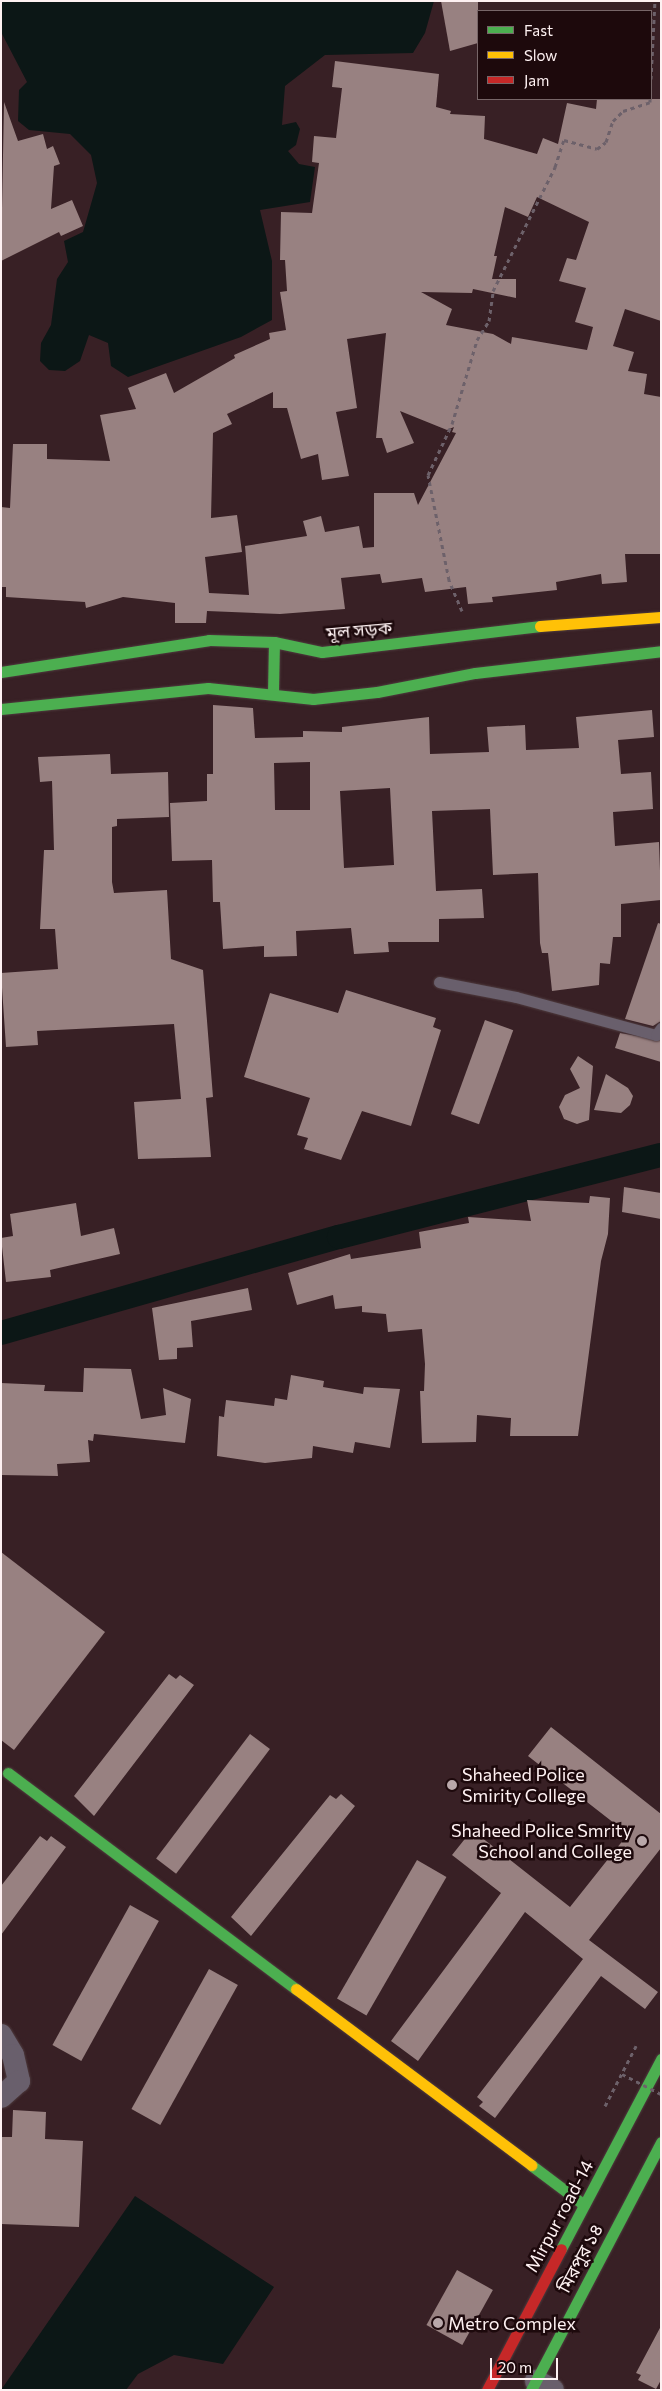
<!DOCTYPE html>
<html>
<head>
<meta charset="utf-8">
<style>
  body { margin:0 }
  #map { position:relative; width:662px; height:2391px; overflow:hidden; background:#382025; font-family:Commissioner,"Noto Sans Bengali",sans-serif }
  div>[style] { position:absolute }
  .water>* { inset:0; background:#0c1716 }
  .canal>* { height:24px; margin:-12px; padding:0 12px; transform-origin:12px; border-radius:12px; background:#0c1716 }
  .building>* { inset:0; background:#988181; transform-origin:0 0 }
  .path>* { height:3px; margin-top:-1.5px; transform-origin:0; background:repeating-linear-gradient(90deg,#6d616a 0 4px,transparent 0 8px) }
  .roads { filter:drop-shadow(0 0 1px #4e3b3e) drop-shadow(0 0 1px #4e3b3e) }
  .lane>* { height:11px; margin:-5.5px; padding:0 5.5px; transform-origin:5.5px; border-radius:5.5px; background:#695f6c }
  .street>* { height:22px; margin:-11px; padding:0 11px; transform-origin:11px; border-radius:11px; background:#695f6c }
  .fast>* { height:11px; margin:-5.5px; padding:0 5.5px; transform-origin:5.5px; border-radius:5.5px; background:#4caf50 }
  .slow>* { height:11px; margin:-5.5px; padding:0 5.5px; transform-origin:5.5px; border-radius:5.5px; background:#ffc107 }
  .jam>* { height:11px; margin:-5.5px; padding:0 5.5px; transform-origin:5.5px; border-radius:5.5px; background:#c62828 }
  .path-bridge>* { height:3px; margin-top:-1.5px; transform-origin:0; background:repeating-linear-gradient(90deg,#6d616a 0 4px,transparent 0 8px) }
  .dots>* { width:14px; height:14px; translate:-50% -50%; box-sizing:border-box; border:2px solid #1d090c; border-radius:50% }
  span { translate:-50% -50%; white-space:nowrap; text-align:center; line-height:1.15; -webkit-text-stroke:5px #1d090c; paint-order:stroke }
  .street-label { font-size:18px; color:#fef1f2 }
  .poi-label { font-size:18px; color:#fef1f2 }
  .left { translate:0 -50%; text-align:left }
  .right { translate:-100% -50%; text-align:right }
  .frame { position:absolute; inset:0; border:2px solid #fef1f2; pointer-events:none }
  .legend { position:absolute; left:477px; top:10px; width:175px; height:90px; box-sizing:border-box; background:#1d090c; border:1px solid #776668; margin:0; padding:6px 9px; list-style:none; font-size:15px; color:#fef1f2 }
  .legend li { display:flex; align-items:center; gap:10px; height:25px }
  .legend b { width:25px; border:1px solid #776668 }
  .scale { position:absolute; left:490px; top:2358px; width:68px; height:22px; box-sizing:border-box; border:2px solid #fef1f2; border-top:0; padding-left:6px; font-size:15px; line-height:18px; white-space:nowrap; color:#fef1f2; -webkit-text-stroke:4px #1d090c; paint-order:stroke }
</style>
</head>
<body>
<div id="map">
  <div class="water">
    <div style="clip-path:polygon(1px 1px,434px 1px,425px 33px,413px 53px,325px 55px,285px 86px,282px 125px,296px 122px,300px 129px,296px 145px,288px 151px,299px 164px,315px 167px,310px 202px,260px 210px,272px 261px,272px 320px,241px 337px,128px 377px,111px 366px,108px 343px,89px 335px,80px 361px,65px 371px,49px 370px,40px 361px,41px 343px,51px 325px,57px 279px,68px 262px,64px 241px,83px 232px,97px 183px,91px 155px,70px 134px,29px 130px,18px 121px,19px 90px,27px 82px,1px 32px)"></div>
    <div style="clip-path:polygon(135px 2196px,274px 2287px,223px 2364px,174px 2355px,138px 2374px,126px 2390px,1px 2390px)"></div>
  </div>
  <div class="canal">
    <div style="left:1px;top:1333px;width:351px;rotate:-15.9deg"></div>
    <div style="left:339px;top:1237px;width:332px;rotate:-14.3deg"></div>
  </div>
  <div class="building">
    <div style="clip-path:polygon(441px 1px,478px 1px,478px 43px,450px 51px)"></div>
    <div style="clip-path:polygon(evenodd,335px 61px,439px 74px,436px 107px,451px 111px,450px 114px,485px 116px,484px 139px,537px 154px,543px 138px,558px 144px,567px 103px,596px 109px,597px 99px,661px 99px,661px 321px,625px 309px,613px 346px,634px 352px,628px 371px,647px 374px,644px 394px,661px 397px,661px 554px,625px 554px,627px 582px,602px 584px,601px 574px,556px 582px,557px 590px,492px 597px,493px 602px,468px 604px,466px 587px,425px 592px,422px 578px,382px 583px,380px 574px,341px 578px,345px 609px,280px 614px,207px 611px,206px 623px,175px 623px,175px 603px,123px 597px,86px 608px,85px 602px,6px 597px,6px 587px,1px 587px,1px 507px,10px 508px,13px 444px,47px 444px,47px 459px,110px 461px,100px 415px,136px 409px,128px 388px,166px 373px,174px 393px,235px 358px,234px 355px,270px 339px,269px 333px,286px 330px,280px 292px,287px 291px,285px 260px,280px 260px,281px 212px,312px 213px,319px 163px,312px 162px,314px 136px,336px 138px,342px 88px,332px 87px,335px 61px,537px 197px,589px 222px,576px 260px,567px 258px,559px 281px,586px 288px,575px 322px,593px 327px,587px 350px,512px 337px,511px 344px,493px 334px,446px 325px,452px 309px,421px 292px,472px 293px,473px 289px,516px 298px,516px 279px,492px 279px,497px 256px,494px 256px,505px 207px,528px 217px,537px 197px,335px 61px,386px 333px,376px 438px,382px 438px,387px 453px,414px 443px,400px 411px,447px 430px,454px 427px,452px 432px,456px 433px,418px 505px,414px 493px,374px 493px,374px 547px,363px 548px,359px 526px,325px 532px,321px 516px,303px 521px,307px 536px,245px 546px,249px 595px,209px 593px,205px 557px,242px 552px,237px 515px,211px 518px,213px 433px,232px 424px,227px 414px,273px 392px,273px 408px,287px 408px,301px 459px,318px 454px,322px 480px,349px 476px,336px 412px,357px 408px,347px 339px,386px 333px)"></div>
    <div style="clip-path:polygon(4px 102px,18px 141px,43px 134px,47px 149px,53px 146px,60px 164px,54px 166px,51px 209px,72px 200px,83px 226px,61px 236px,59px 232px,1px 261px)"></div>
    <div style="clip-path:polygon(evenodd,213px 705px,253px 708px,255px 738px,303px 737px,303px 731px,342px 732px,342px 727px,429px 717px,430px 754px,489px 752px,487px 727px,525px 725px,526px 750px,579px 748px,576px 717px,652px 710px,654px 737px,618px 740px,621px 774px,651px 772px,653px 809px,613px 812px,615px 846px,659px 842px,661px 900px,621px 904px,621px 937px,613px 937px,610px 964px,600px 963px,599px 985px,552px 991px,548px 953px,542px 953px,540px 943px,538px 873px,493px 875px,490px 809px,432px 811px,436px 891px,482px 889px,484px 918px,439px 919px,439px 942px,388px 942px,389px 952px,354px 954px,351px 928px,296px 931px,297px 956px,264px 957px,264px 946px,223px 949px,220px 902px,213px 902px,212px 860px,172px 861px,170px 803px,207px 801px,207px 774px,213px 774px,213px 705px,310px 762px,310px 810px,275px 810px,274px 763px,310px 762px,213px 705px,390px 788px,394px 865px,344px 868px,340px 791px,390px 788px)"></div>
    <div style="clip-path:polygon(110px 754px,111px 774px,168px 772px,169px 817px,117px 819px,117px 826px,112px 827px,112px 882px,114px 893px,167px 890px,171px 959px,203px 970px,213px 1097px,206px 1098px,211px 1157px,138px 1159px,134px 1102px,181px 1099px,174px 1024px,37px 1031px,38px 1045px,6px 1047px,1px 973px,58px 969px,55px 929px,40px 929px,44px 850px,54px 850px,52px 781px,40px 782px,38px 757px)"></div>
    <div style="clip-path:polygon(658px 923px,661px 924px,661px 1021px,653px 1026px,625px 1019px)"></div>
    <div style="clip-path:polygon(346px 990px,436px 1018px,433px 1027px,441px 1030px,411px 1126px,362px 1111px,341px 1160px,304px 1149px,308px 1138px,297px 1135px,310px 1098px,244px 1077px,270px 993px,338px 1013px)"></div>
    <div style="left:485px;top:1020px;width:30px;height:100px;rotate:20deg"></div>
    <div style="clip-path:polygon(620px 1033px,661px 1040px,661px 1062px,615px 1048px)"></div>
    <div style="clip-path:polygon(578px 1056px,593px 1066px,589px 1120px,577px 1124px,564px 1119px,559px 1107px,565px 1095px,580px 1088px,570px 1069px)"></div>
    <div style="clip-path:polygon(606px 1074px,628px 1088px,633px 1096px,630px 1105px,621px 1113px,594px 1110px)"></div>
    <div style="clip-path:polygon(624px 1187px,661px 1193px,661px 1219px,622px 1212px)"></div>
    <div style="clip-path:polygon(590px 1196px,610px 1198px,608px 1234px,601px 1261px,578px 1436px,510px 1436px,511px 1418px,477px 1415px,476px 1442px,422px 1443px,420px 1391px,424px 1391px,425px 1364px,422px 1329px,388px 1332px,386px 1314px,362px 1312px,362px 1306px,335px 1309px,333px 1295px,297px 1305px,288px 1273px,350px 1254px,351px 1259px,421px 1248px,419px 1232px,469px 1223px,468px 1217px,531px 1221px,527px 1200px,589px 1203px)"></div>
    <div style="clip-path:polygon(76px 1203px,81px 1236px,114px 1228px,120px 1254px,50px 1270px,51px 1277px,6px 1282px,1px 1238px,13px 1236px,10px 1214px)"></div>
    <div style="clip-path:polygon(248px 1288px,252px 1310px,191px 1321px,193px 1347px,177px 1348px,177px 1359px,159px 1360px,152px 1308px)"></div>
    <div style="clip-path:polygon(84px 1368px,131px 1369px,141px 1419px,166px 1415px,163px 1388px,191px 1399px,185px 1443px,94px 1434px,93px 1441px,88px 1440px,90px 1462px,57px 1464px,58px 1476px,1px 1475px,1px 1383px,45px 1385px,44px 1391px,83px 1392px)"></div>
    <div style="clip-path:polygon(291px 1375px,324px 1381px,323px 1387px,363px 1394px,364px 1387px,400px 1389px,390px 1448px,355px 1442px,353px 1453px,313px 1446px,312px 1458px,265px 1463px,217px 1456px,219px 1416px,224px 1417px,226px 1400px,274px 1406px,275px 1398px,287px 1400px)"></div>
    <div style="clip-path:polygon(1px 1552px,105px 1632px,14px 1750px,1px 1740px)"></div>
    <div style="clip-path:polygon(169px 1674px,176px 1679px,180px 1675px,194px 1685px,94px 1816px,74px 1796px)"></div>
    <div style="clip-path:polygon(551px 1727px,661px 1814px,661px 1848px,589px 1940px,658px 1992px,645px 2009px,601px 1976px,495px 2118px,479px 2106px,483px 2102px,477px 2097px,583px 1959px,525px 1912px,418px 2061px,391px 2041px,501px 1893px,452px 1855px,472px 1830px,570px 1907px,628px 1834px,528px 1756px)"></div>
    <div style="left:250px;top:1734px;width:25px;height:156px;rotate:37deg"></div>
    <div style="clip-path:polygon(341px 1794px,355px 1806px,251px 1936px,231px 1917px,330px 1795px,336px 1799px)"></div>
    <div style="clip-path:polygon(40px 1836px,47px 1841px,51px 1836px,66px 1847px,1px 1935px,1px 1886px)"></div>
    <div style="left:417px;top:1860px;width:34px;height:160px;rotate:30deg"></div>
    <div style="left:130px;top:1905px;width:33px;height:160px;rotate:29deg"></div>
    <div style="left:209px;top:1969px;width:33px;height:160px;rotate:29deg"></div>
    <div style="clip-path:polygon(13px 2110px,46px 2112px,45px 2139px,83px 2141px,79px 2227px,1px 2224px,1px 2137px,12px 2137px)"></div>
    <div style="left:457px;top:2270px;width:41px;height:63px;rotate:29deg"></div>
    <div style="clip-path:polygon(661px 2326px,661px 2380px,656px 2389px,638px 2380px,641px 2375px,636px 2373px)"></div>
  </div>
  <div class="path">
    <div style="left:651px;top:79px;width:78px;rotate:-87.1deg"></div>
    <div style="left:462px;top:611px;width:34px;rotate:-113deg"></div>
    <div style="left:449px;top:580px;width:107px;rotate:-101.3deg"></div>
    <div style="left:428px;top:475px;width:56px;rotate:-64.8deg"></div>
    <div style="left:452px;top:424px;width:88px;rotate:-73.4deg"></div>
    <div style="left:477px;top:340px;width:22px;rotate:-58deg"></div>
    <div style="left:489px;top:321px;width:30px;rotate:-82deg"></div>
    <div style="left:493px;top:291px;width:139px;rotate:-63.4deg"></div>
    <div style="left:555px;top:167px;width:28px;rotate:-72deg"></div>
    <div style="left:564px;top:140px;width:34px;rotate:15deg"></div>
    <div style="left:597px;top:149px;width:11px;rotate:-38deg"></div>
    <div style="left:606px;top:142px;width:22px;rotate:-72deg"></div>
    <div style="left:613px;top:121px;width:14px;rotate:-45deg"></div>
    <div style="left:623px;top:111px;width:28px;rotate:-18deg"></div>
    <div style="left:650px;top:102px;width:3px;rotate:-90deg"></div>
    <div style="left:605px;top:2106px;width:68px;rotate:-62.7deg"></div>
  </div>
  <div class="roads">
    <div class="lane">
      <div style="left:439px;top:982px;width:78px;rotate:11deg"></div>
      <div style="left:516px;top:997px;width:145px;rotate:15.2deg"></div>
      <div style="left:656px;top:1035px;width:9px;rotate:-54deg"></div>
    </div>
    <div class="street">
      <div style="left:1px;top:2035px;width:23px;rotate:59deg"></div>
      <div style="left:13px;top:2055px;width:27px;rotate:77deg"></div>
      <div style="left:19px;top:2081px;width:24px;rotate:138deg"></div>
      <div style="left:536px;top:2381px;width:19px;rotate:28deg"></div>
    </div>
    <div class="fast">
      <div style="left:1px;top:672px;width:210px;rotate:-8.7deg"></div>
      <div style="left:209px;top:640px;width:65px;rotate:1.8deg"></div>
      <div style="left:274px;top:642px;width:49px;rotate:11.8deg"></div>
      <div style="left:322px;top:652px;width:220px;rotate:-6.8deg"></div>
      <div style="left:273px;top:693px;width:51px;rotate:-88.9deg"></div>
      <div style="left:1px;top:709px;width:208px;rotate:-5.8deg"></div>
      <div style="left:208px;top:688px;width:106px;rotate:6deg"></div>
      <div style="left:313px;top:699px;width:64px;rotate:-6.2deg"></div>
      <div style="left:377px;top:692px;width:100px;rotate:-11deg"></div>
      <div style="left:475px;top:673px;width:187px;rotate:-6.7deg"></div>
      <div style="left:8px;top:1773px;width:360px;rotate:36.9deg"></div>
      <div style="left:531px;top:2165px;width:66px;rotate:37deg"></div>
      <div style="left:561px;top:2249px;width:215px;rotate:-62.2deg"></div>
      <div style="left:531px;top:2390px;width:280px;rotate:-62.3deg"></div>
    </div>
    <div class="slow">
      <div style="left:540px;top:626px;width:121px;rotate:-4.3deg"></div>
      <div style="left:296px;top:1989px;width:294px;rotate:36.8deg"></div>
    </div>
    <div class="jam">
      <div style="left:487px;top:2390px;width:159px;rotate:-62.3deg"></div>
    </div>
  </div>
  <div class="path-bridge">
    <div style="left:622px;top:2074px;width:44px;rotate:27.1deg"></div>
  </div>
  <div class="dots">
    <div style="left:452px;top:1785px;background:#b9a8aa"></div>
    <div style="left:642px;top:1841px;background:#b9a8aa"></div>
    <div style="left:438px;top:2323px;background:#b9a8aa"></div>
  </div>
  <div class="street-label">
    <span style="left:359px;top:630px;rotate:-5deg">মূল সড়ক</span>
    <span style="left:559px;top:2216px;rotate:-62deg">Mirpur road-14</span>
    <span style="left:580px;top:2258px;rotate:-62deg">মিরপুর ১৪</span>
  </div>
  <div class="poi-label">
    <span class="left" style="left:462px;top:1785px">Shaheed Police<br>Smirity College</span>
    <span class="right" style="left:632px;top:1841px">Shaheed Police Smrity<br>School and College</span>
    <span class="left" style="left:448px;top:2323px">Metro Complex</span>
  </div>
  <div class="frame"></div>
  <ul class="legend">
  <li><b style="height:6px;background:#4caf50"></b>Fast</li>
  <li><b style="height:6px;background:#ffc107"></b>Slow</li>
  <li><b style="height:6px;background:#c62828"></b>Jam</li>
  </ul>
  <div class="scale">20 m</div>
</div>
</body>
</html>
